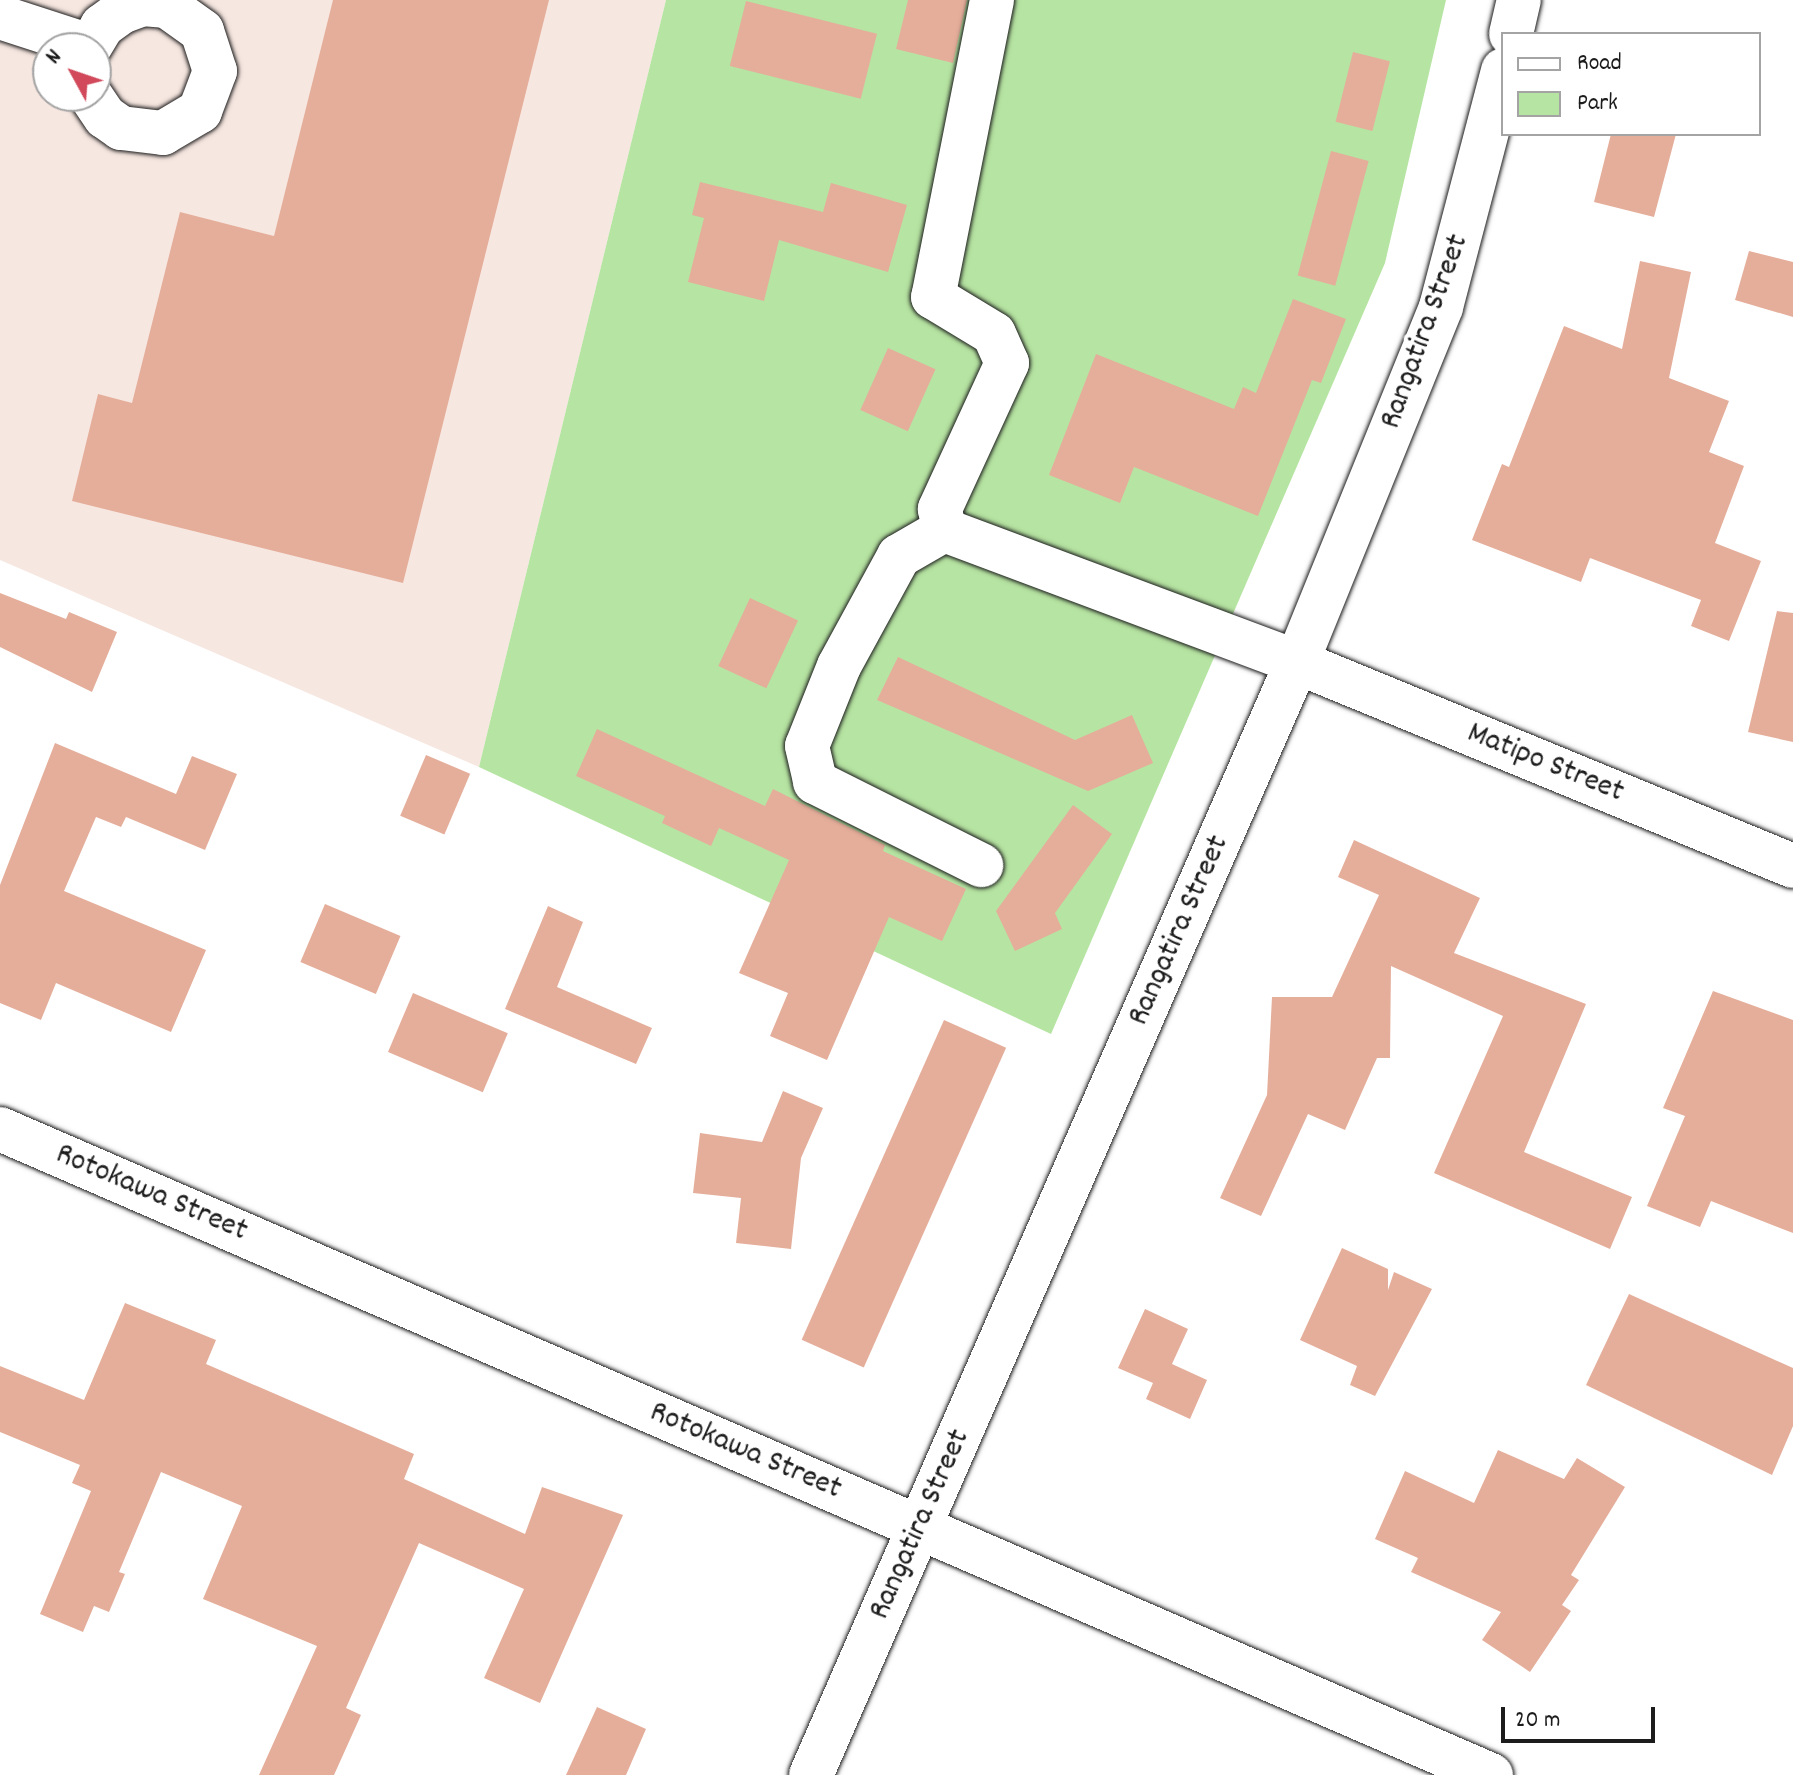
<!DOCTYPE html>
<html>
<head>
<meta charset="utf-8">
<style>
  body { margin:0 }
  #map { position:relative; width:1793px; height:1775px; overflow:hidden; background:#fff; font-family:Dekko,sans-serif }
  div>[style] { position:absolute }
  .built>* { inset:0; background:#f7e7e1 }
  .green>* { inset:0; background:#b6e4a2 }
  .building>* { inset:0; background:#e5ae9b; transform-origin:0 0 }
  .roads { filter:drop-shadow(0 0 2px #1c1c1c) drop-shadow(0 0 2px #1c1c1c) }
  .minor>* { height:44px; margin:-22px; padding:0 22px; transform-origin:22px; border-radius:22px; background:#fff }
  span { translate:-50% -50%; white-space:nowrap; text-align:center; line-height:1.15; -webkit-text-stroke:8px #fff; paint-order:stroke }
  .street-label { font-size:32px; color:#1c1c1c }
  .legend { position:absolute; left:1501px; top:32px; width:260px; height:104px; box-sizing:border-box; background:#fff; border:2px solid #a4a4a4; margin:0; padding:10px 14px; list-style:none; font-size:24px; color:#1c1c1c }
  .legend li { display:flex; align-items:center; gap:16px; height:40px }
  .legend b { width:40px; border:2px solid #a4a4a4 }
  .north { position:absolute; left:32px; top:32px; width:80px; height:80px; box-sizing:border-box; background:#fff; border:2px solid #a4a4a4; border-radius:50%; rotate:310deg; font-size:22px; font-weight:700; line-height:32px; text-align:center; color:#1c1c1c }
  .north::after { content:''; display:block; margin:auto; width:28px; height:36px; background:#d1495b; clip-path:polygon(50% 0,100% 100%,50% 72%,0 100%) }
  .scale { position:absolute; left:1501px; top:1707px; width:154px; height:36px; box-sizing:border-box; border:4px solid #1c1c1c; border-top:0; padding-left:10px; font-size:24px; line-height:28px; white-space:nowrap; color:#1c1c1c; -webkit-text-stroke:6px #fff; paint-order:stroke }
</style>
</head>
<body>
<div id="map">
  <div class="built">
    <div style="clip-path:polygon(evenodd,0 0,666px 0,479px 767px,0 560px,0 0,48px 48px,96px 48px,96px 96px,48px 96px,48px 48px)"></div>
  </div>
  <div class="green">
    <div style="clip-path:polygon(666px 0,1446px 0,1385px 263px,1051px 1034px,479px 767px)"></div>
  </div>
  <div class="building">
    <div style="clip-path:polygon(333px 0,549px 0,403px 583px,72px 501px,98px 394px,132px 403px,180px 212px,274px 236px)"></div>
    <div style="clip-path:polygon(908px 0,967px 0,953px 63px,896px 49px)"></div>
    <div style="left:746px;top:1px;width:135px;height:67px;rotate:14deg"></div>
    <div style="left:1353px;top:52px;width:38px;height:72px;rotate:14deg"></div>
    <div style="clip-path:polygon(1611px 134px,1676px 134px,1654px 217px,1594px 202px)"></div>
    <div style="left:1331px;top:151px;width:39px;height:129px;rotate:15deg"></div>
    <div style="clip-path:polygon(700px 182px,823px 212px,831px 183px,907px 205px,888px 272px,779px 240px,764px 301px,688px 282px,704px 218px,692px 215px)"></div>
    <div style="clip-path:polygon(1749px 251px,1793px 262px,1793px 317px,1735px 300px)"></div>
    <div style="clip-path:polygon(1640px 261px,1691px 272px,1669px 378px,1729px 401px,1709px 452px,1744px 466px,1715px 543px,1761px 561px,1729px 641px,1691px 626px,1701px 600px,1590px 558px,1581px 582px,1472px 540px,1502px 464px,1509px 467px,1564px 326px,1622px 349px)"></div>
    <div style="clip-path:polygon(1293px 299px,1346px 319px,1321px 383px,1312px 380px,1258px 516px,1134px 467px,1120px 503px,1049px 475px,1096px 354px,1234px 409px,1243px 387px,1256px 393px)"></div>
    <div style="left:888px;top:348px;width:52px;height:68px;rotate:24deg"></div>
    <div style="clip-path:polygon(0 593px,66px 619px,69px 612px,117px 632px,92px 692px,0 647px)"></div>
    <div style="left:750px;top:598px;width:53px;height:75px;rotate:25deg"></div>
    <div style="clip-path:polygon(1777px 611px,1793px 613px,1793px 742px,1748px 732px)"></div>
    <div style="clip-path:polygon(898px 657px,1075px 740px,1132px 715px,1153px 763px,1088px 791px,877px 700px)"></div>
    <div style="clip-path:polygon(597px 729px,765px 806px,773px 789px,885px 845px,883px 851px,966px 889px,942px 941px,889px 917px,827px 1060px,770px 1036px,788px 993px,739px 973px,789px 860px,719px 828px,711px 846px,662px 823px,665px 816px,576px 776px)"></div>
    <div style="clip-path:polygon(55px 743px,176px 794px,192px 756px,237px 774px,205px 850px,126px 817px,121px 827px,96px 817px,64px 891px,206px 950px,171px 1032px,56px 983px,41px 1020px,0 1003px,0 885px)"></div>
    <div style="left:426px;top:755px;width:48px;height:66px;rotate:23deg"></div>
    <div style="clip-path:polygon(1073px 805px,1112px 834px,1055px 913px,1062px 929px,1015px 951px,996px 911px)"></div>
    <div style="clip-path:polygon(1354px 840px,1480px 898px,1454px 953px,1586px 1004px,1524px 1152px,1632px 1197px,1610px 1249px,1434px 1173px,1503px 1016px,1391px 966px,1390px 1058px,1377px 1058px,1345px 1130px,1308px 1114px,1261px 1216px,1220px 1198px,1267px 1095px,1272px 997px,1332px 997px,1379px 895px,1338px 877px)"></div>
    <div style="left:325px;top:904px;width:82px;height:63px;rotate:23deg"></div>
    <div style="clip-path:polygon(548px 906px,583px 922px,557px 987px,652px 1028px,636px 1064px,505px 1009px)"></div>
    <div style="clip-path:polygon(1713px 991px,1793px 1020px,1793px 1233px,1711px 1201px,1700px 1227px,1647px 1206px,1685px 1116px,1663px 1108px)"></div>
    <div style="left:413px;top:993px;width:103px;height:64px;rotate:23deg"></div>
    <div style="left:944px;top:1020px;width:68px;height:350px;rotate:24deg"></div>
    <div style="clip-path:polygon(783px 1091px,823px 1108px,801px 1158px,791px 1249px,736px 1243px,741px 1198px,693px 1193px,700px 1133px,762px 1142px)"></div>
    <div style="clip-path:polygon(1342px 1248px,1388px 1269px,1388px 1290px,1394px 1272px,1432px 1289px,1375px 1396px,1350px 1385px,1357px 1366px,1300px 1340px)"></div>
    <div style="clip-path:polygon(1629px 1294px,1793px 1368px,1793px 1426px,1772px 1475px,1586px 1385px)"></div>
    <div style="clip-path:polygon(125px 1303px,216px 1340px,206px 1364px,414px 1454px,404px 1479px,525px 1534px,542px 1487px,623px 1515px,540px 1703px,484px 1678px,524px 1589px,419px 1543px,346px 1708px,361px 1715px,334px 1775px,259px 1775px,317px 1646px,203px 1599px,242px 1506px,161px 1472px,119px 1572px,125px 1574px,109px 1612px,94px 1606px,83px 1632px,40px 1614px,91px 1491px,72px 1483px,80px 1465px,0 1432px,0 1366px,84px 1400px)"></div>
    <div style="clip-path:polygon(1145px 1309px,1188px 1329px,1172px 1364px,1207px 1380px,1190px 1419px,1146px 1399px,1153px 1383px,1118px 1368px)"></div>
    <div style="clip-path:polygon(1498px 1450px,1564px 1479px,1577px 1458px,1625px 1487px,1571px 1575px,1579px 1580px,1562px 1605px,1571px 1611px,1530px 1672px,1482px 1640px,1501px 1612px,1411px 1572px,1418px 1558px,1375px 1539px,1405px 1471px,1474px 1503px)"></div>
    <div style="clip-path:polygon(597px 1707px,646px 1729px,626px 1775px,566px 1775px)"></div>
  </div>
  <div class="roads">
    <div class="minor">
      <div style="left:992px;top:0;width:303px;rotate:101.2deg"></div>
      <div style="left:933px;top:297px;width:71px;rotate:31.2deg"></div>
      <div style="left:994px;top:334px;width:32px;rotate:66deg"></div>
      <div style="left:1007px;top:363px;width:161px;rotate:114.7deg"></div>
      <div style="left:940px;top:509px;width:21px;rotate:79deg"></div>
      <div style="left:944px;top:530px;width:377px;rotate:20.5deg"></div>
      <div style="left:1297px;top:662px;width:536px;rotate:22.36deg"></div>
      <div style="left:0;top:17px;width:94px;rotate:18deg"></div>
      <div style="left:1511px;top:34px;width:35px;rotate:-77deg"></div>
      <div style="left:89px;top:48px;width:26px;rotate:-59deg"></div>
      <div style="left:102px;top:26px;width:24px;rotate:-36deg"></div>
      <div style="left:121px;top:12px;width:23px;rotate:-20deg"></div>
      <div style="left:143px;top:4px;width:24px;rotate:5deg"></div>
      <div style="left:167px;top:6px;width:43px;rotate:35.5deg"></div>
      <div style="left:202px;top:31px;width:42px;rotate:72deg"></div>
      <div style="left:215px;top:71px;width:43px;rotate:110.6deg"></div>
      <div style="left:200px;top:111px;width:43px;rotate:149.3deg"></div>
      <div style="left:163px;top:133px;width:42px;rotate:-173.2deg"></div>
      <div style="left:121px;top:128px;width:19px;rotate:-145deg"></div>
      <div style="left:105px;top:117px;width:25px;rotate:-124deg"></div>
      <div style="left:944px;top:530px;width:52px;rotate:150deg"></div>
      <div style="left:899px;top:556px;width:125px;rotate:118.6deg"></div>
      <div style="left:839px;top:666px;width:86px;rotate:111.8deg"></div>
      <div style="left:807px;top:746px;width:37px;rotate:77deg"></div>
      <div style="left:815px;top:782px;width:186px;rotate:26.6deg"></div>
      <div style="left:0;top:1129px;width:1625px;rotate:23.43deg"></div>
      <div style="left:811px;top:1775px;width:1214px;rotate:-66.41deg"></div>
      <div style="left:1297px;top:662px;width:383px;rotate:-67.9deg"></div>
      <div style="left:1441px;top:307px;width:245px;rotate:-75.3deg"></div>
    </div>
  </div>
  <div class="street-label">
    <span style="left:1426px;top:332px;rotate:-70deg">Rangatira Street</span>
    <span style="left:1545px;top:764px;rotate:22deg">Matipo Street</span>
    <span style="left:1180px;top:931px;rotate:-66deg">Rangatira Street</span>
    <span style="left:151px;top:1194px;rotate:23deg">Rotokawa Street</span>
    <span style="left:745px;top:1452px;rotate:23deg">Rotokawa Street</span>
    <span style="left:921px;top:1525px;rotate:-66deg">Rangatira Street</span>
  </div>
  <ul class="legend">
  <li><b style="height:10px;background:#fff"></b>Road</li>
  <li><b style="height:22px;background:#b6e4a2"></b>Park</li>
  </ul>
  <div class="north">N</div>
  <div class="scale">20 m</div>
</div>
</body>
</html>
